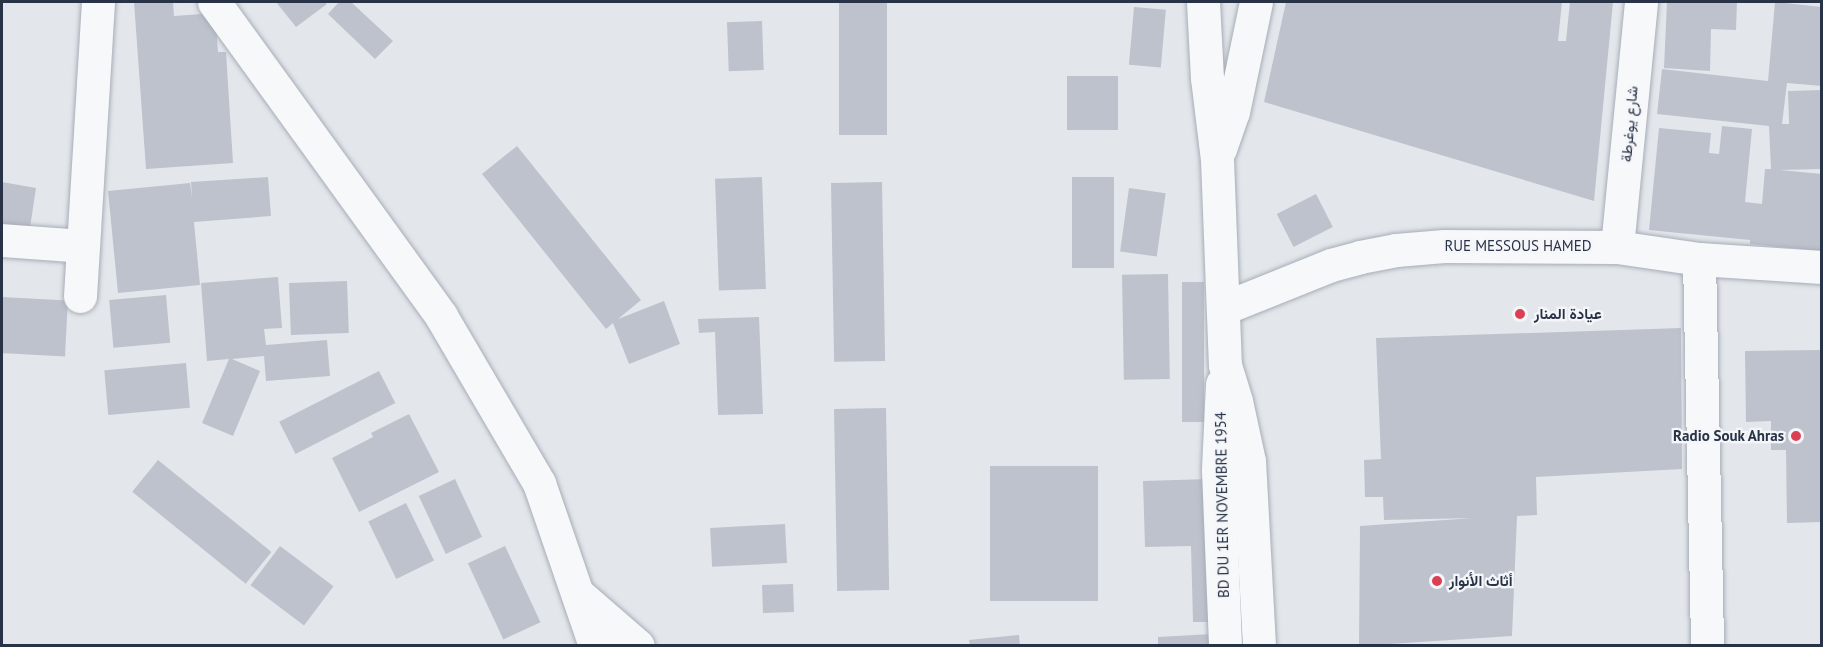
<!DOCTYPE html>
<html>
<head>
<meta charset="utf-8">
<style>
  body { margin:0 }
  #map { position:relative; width:1823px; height:647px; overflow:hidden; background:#e3e7ec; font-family:"PT Sans",Vazirmatn,sans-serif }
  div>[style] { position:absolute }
  .building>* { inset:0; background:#bdc2cd; transform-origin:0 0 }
  .roads { filter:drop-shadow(0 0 2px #a7adb7) drop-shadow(0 0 2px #a7adb7) }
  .minor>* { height:33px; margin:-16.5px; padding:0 16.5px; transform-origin:16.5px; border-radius:16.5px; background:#f7f8fa }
  .dots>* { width:16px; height:16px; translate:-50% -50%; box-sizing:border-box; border:3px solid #f4f6f9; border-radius:50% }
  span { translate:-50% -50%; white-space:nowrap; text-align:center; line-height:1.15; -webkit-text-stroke:4.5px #f4f6f9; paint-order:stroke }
  .street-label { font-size:15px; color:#293347 }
  .poi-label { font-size:15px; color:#293347; font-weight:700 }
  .left { translate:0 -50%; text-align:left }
  .right { translate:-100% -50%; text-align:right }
  .frame { position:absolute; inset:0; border:3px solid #293347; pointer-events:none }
</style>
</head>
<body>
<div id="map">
  <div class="building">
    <div style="clip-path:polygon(134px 2px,173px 2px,174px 16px,215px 13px,218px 52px,226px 52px,233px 163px,146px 169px)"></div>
    <div style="clip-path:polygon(276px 2px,324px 2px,327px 4px,296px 27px)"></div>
    <div style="clip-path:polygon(339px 2px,351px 2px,393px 41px,375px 59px,328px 14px)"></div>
    <div style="left:839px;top:2px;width:48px;height:133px"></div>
    <div style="clip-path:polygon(1286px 2px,1562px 2px,1558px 41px,1566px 41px,1570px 2px,1613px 2px,1594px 201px,1264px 102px)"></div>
    <div style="clip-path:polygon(1667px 2px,1737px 2px,1736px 30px,1711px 29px,1710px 71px,1664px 68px)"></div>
    <div style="clip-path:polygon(1775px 2px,1822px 7px,1822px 86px,1787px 83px,1782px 124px,1789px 124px,1788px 91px,1822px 90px,1822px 169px,1780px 170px,1822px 174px,1822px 251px,1750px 244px,1750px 240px,1649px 230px,1659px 128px,1711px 133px,1709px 153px,1719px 154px,1722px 126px,1752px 129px,1745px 202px,1762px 204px,1765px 169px,1771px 169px,1769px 126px,1657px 114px,1662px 69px,1768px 81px)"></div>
    <div style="left:1134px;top:7px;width:32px;height:58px;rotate:5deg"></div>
    <div style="left:762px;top:21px;width:49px;height:35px;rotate:88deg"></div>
    <div style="left:1118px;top:76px;width:54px;height:51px;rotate:90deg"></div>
    <div style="clip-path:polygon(517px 146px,641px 300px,618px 319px,664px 301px,680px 344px,629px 364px,613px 323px,606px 329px,482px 174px)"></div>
    <div style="clip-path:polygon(268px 177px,271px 216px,194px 222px,200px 285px,118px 293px,108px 191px,190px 183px,192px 198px,191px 182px)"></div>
    <div style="left:762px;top:177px;width:112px;height:47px;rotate:88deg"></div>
    <div style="left:1114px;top:177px;width:91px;height:42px;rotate:90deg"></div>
    <div style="clip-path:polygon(2px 182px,36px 188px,28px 241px,2px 236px)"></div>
    <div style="left:882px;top:182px;width:179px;height:51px;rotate:89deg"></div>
    <div style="left:1129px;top:188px;width:37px;height:64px;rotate:8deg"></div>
    <div style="left:1316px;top:194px;width:37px;height:44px;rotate:63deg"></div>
    <div style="left:1168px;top:274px;width:105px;height:46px;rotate:89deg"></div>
    <div style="clip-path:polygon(278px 277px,282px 328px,264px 329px,266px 345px,327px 340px,330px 376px,266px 381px,264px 356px,232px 359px,260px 371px,233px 436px,202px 423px,229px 359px,207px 361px,201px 283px)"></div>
    <div style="left:347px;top:281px;width:52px;height:58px;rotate:88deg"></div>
    <div style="left:1182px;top:282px;width:22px;height:140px"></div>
    <div style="left:166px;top:295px;width:48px;height:57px;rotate:85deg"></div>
    <div style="left:2px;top:297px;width:66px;height:56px;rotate:3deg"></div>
    <div style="clip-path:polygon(759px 317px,763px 414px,718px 415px,715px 332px,699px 333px,698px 319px)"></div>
    <div style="clip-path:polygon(1681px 328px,1682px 469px,1536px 477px,1537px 515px,1517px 516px,1512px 636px,1359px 646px,1360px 526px,1473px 518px,1384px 520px,1383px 497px,1365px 497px,1364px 460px,1381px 459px,1376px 338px)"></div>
    <div style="clip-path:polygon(1822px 350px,1822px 522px,1787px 523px,1786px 450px,1771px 450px,1771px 421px,1746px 422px,1745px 351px)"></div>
    <div style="left:186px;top:363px;width:45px;height:82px;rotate:85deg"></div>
    <div style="left:379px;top:371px;width:36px;height:112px;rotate:63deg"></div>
    <div style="left:886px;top:408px;width:182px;height:52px;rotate:89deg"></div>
    <div style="clip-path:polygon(409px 414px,439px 472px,359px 512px,332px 458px,373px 437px,371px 433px)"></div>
    <div style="left:158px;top:460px;width:146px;height:41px;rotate:39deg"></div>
    <div style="left:990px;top:466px;width:108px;height:135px"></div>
    <div style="left:455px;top:479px;width:64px;height:40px;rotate:65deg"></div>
    <div style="clip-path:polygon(1209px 479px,1213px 622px,1193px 622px,1191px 546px,1145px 547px,1143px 481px)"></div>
    <div style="left:406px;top:503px;width:64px;height:42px;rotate:64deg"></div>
    <div style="left:785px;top:524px;width:39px;height:75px;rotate:87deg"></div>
    <div style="left:280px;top:546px;width:67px;height:49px;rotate:37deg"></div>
    <div style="left:505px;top:546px;width:84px;height:41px;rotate:65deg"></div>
    <div style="left:793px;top:584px;width:28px;height:31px;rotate:88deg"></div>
    <div style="clip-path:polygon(1212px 634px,1212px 646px,1158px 646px,1158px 637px)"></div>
    <div style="clip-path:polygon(1019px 635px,1020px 646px,970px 646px,969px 640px)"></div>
  </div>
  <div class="roads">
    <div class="minor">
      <div style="left:214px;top:2px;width:387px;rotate:54.1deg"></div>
      <div style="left:441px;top:316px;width:194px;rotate:59.6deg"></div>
      <div style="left:539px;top:483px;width:172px;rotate:71deg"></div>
      <div style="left:1203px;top:2px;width:76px;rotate:87deg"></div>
      <div style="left:1207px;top:78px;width:82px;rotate:83deg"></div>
      <div style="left:1217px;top:159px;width:206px;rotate:87.8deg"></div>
      <div style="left:1225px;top:365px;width:38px;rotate:73deg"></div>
      <div style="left:1236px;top:401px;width:61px;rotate:77.8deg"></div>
      <div style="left:1249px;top:461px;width:185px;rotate:86.9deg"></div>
      <div style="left:1220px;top:149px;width:39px;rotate:-71deg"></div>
      <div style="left:1233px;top:112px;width:112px;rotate:-78.2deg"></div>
      <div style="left:2px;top:240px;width:81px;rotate:4.2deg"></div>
      <div style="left:1617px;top:247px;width:246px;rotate:-84.4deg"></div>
      <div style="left:1699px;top:259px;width:387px;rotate:88.8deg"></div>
      <div style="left:80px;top:296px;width:295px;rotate:-86.5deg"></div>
      <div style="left:1224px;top:308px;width:115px;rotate:-21.9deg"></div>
      <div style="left:1331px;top:265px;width:30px;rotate:-15deg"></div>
      <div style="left:1360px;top:257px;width:37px;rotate:-11deg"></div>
      <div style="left:1396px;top:250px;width:48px;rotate:-4.8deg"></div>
      <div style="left:1444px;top:246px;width:173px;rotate:0.3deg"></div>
      <div style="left:1617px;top:247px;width:83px;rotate:8.3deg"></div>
      <div style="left:1699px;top:259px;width:123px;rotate:3.7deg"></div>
      <div style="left:1222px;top:384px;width:86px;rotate:92.7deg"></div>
      <div style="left:1218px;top:470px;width:176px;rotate:87.7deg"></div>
      <div style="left:578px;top:594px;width:79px;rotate:40.9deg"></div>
    </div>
  </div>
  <div class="dots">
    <div style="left:1520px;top:314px;background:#da4052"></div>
    <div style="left:1796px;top:436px;background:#da4052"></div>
    <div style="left:1437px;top:581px;background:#da4052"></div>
  </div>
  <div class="street-label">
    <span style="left:1629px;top:124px;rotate:-85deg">شارع يوغرطة</span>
    <span style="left:1518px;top:246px">RUE MESSOUS HAMED</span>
    <span style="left:1222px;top:505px;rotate:-91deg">BD DU 1ER NOVEMBRE 1954</span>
  </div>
  <div class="poi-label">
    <span class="left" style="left:1534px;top:314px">عيادة المنار</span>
    <span class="right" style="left:1784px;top:436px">Radio Souk Ahras</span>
    <span class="left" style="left:1449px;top:581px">أثاث الأنوار</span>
  </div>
  <div class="frame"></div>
</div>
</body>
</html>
